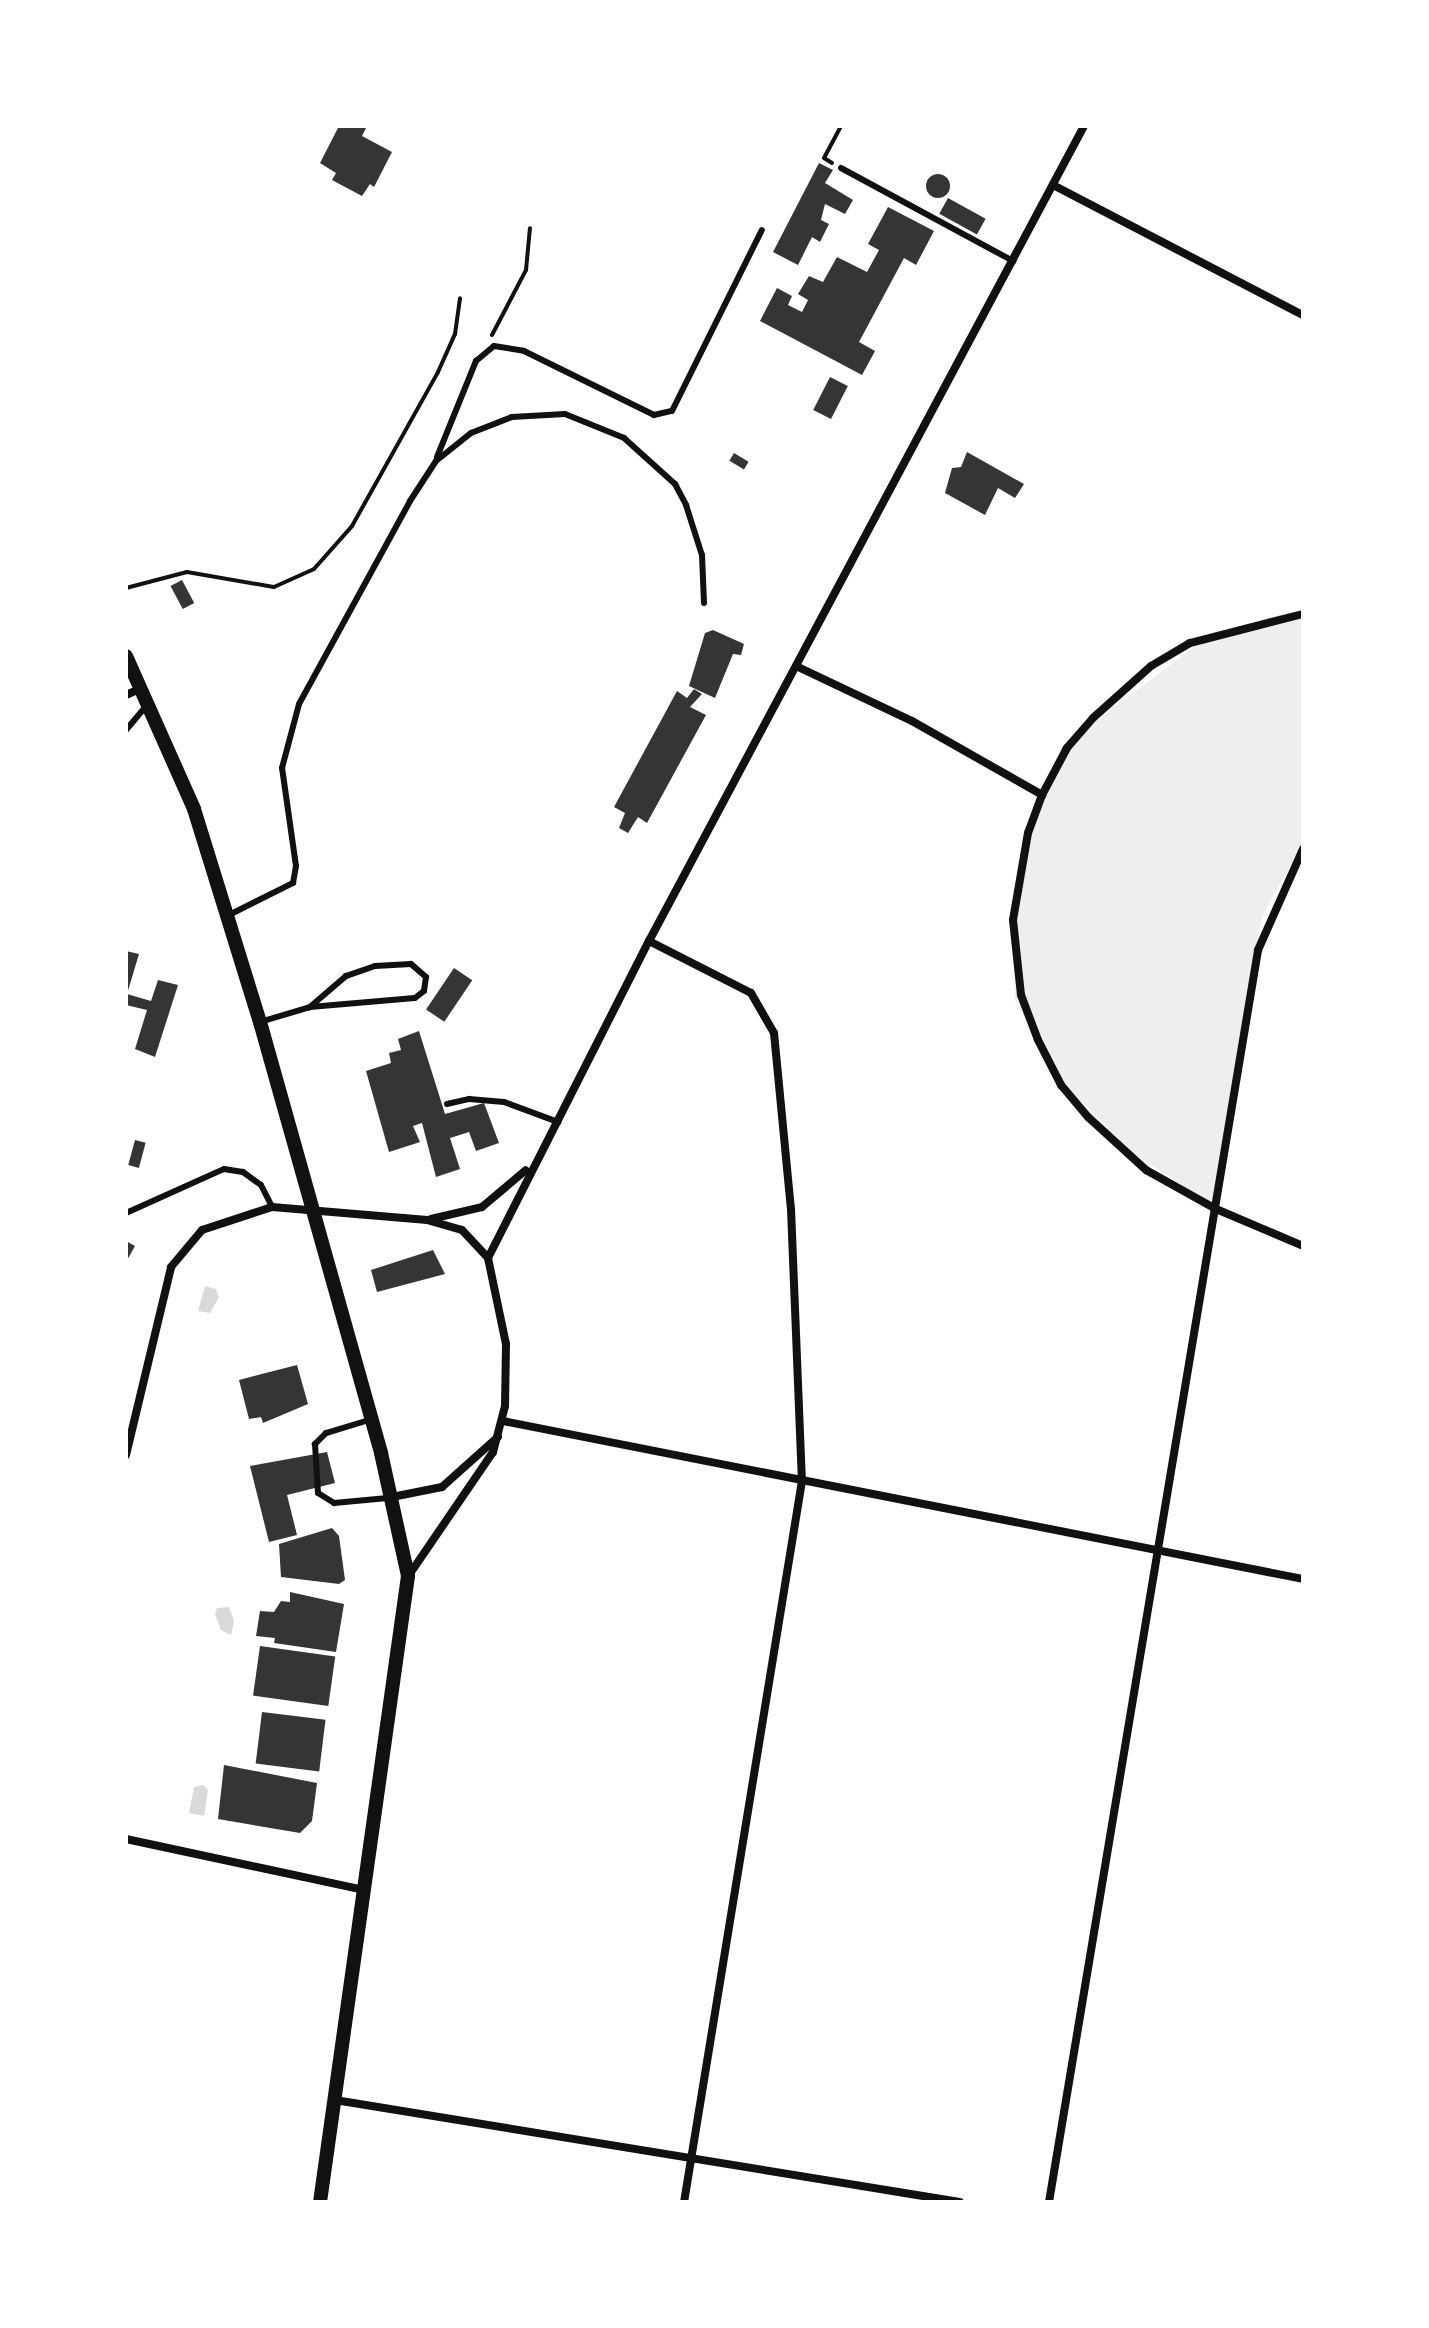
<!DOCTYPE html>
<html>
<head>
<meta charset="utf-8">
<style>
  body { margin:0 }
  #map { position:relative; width:1429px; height:2328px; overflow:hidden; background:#fff; font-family:"PT Serif",serif }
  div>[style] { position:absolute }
  .green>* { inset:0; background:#eee }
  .water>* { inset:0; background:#d9d9d9 }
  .building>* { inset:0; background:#353535; transform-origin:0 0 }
  .round { border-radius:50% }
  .path>* { height:4px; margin:-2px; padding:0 2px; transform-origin:2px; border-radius:2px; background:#111 }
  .service>* { height:6px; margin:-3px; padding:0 3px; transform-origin:3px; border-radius:3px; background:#111 }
  .minor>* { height:8px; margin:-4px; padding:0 4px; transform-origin:4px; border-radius:4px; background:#111 }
  .tertiary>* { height:14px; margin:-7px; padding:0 7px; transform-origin:7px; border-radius:7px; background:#111 }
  span { translate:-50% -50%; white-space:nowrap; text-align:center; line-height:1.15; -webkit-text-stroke:6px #fff; paint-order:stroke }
  .frame { position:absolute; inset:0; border:128px solid #fff; pointer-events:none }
</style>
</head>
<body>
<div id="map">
  <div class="green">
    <div style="clip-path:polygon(1303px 609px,1303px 842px,1262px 917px,1212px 1205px,1136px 1155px,1063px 1083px,1015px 1001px,1013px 919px,1024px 829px,1062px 747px,1212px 633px)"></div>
  </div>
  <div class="water">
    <div style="clip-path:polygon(205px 1286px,216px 1289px,219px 1297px,210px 1313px,198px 1311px)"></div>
    <div style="clip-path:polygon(229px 1607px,234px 1621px,231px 1635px,221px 1630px,215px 1614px,217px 1608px)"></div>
    <div style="clip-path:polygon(203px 1785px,208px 1790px,204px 1816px,189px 1813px,194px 1787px)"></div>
  </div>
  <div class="building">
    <div style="clip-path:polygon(339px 126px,367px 126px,362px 136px,392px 152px,374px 187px,370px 184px,362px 196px,332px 180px,336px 173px,320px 163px)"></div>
    <div style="clip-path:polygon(819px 163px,833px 170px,825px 183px,853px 200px,845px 214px,825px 204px,821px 220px,829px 224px,820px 242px,812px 237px,798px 265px,773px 252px)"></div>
    <div class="round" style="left:926px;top:174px;width:24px;height:24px"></div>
    <div style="left:948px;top:198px;width:43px;height:18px;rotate:29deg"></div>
    <div style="clip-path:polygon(888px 207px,934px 231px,916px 265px,904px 258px,859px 342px,875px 351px,862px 375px,760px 321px,777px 288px,792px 296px,788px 305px,802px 312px,808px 300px,798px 294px,809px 276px,823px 282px,837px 257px,867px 272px,879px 250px,868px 244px)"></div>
    <div style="left:830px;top:377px;width:20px;height:37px;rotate:27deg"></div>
    <div style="clip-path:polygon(967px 452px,1024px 484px,1015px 498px,998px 488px,985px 515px,945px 493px,952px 468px,961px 467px)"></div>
    <div style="left:734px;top:453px;width:17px;height:9px;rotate:31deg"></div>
    <div style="left:182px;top:580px;width:26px;height:13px;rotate:62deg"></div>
    <div style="clip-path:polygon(713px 630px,744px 644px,741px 655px,733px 654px,715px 698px,689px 686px,705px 633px)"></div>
    <div style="clip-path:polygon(694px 689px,702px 694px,690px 707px,706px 715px,647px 823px,638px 817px,628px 833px,619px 828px,625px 813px,614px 807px,677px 691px,687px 698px)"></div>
    <div style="clip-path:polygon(126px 951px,139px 954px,127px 994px,151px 1001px,158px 980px,178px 985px,155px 1057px,135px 1049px,147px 1010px,126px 1005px)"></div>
    <div style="left:454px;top:968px;width:22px;height:50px;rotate:34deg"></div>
    <div style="clip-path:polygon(419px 1031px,445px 1114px,484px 1103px,499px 1143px,476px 1151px,469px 1132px,450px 1138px,460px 1169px,436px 1177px,422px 1123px,413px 1126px,420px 1142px,389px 1152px,366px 1071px,391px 1063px,389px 1053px,401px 1050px,398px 1039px)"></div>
    <div style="left:135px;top:1140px;width:11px;height:26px;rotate:15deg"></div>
    <div style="clip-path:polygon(126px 1241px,135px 1246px,126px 1262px)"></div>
    <div style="clip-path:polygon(433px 1250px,445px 1274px,377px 1292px,371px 1270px)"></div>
    <div style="clip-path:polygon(297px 1365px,308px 1404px,263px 1423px,261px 1417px,249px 1419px,239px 1380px)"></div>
    <div style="clip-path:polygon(327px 1452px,335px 1483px,287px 1495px,297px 1535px,269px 1542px,250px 1466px)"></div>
    <div style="clip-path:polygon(332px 1528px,339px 1536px,345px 1580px,339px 1584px,281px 1577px,279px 1544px)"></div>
    <div style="clip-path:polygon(290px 1592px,344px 1604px,336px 1652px,274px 1643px,275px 1638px,256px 1636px,260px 1611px,274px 1612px,281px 1601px,290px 1602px)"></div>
    <div style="left:260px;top:1646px;width:76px;height:50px;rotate:8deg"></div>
    <div style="left:262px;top:1712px;width:64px;height:52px;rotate:7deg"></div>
    <div style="clip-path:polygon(224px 1765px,317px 1783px,312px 1821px,300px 1833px,218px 1819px)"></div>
  </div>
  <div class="path">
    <div style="left:832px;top:163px;width:9px;rotate:-148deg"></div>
    <div style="left:824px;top:158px;width:36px;rotate:-62deg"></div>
    <div style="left:492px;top:335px;width:73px;rotate:-62.4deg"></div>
    <div style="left:526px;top:270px;width:42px;rotate:-84.6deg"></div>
    <div style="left:126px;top:588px;width:63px;rotate:-14.7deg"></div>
    <div style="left:187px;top:572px;width:88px;rotate:9.8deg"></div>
    <div style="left:274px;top:587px;width:44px;rotate:-24.2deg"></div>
    <div style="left:314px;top:569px;width:57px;rotate:-48.5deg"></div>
    <div style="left:352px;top:526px;width:176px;rotate:-60.8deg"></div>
    <div style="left:438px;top:372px;width:42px;rotate:-65.9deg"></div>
    <div style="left:455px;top:334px;width:36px;rotate:-82deg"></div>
  </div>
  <div class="service">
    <div style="left:841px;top:168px;width:196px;rotate:28.4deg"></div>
    <div style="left:437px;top:457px;width:104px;rotate:-67.9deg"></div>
    <div style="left:476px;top:361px;width:23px;rotate:-40deg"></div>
    <div style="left:494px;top:346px;width:30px;rotate:9deg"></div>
    <div style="left:524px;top:351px;width:145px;rotate:26.2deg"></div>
    <div style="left:654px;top:415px;width:18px;rotate:-13deg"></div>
    <div style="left:672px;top:411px;width:202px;rotate:-63.6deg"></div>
    <div style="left:126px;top:730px;width:33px;rotate:-50deg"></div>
    <div style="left:227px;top:916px;width:74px;rotate:-26.6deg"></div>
    <div style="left:293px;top:883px;width:17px;rotate:-80deg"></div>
    <div style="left:296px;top:866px;width:99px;rotate:-98.1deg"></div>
    <div style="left:282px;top:768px;width:66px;rotate:-75.1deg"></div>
    <div style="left:299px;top:704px;width:231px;rotate:-61.3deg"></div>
    <div style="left:410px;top:501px;width:48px;rotate:-57deg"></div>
    <div style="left:436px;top:461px;width:45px;rotate:-38.7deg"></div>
    <div style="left:471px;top:433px;width:44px;rotate:-21.3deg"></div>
    <div style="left:512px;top:417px;width:53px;rotate:-3.2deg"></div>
    <div style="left:565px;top:414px;width:64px;rotate:22.1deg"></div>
    <div style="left:624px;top:438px;width:69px;rotate:42deg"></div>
    <div style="left:675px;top:484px;width:24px;rotate:62deg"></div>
    <div style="left:686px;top:505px;width:52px;rotate:72.3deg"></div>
    <div style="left:702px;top:555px;width:48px;rotate:87.6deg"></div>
    <div style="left:260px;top:1022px;width:52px;rotate:-16.7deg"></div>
    <div style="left:310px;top:1007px;width:105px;rotate:-4.9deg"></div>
    <div style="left:415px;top:998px;width:11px;rotate:-38deg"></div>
    <div style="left:424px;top:991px;width:14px;rotate:-82deg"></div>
    <div style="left:426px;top:977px;width:20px;rotate:-139deg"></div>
    <div style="left:411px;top:964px;width:36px;rotate:177deg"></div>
    <div style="left:375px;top:966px;width:31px;rotate:161deg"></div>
    <div style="left:346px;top:976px;width:48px;rotate:139.3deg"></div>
    <div style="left:447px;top:1104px;width:23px;rotate:-13deg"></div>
    <div style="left:469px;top:1099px;width:35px;rotate:5deg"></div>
    <div style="left:504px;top:1102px;width:58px;rotate:20.3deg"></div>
    <div style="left:126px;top:1213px;width:107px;rotate:-24.2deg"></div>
    <div style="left:224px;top:1169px;width:19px;rotate:9deg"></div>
    <div style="left:243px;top:1172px;width:22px;rotate:36deg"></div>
    <div style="left:261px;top:1185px;width:25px;rotate:63deg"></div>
    <div style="left:369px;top:1420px;width:45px;rotate:163.2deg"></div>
    <div style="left:326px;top:1433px;width:16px;rotate:135deg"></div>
    <div style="left:315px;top:1444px;width:49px;rotate:86.5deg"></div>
    <div style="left:318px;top:1493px;width:19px;rotate:32deg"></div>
    <div style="left:334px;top:1503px;width:54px;rotate:-5.3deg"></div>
  </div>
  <div class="minor">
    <div style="left:1053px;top:185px;width:282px;rotate:27.5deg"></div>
    <div style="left:1303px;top:614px;width:117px;rotate:165.6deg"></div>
    <div style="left:1190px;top:643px;width:45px;rotate:149.5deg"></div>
    <div style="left:1151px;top:666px;width:78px;rotate:138.1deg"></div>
    <div style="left:1093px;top:718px;width:40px;rotate:131deg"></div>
    <div style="left:1067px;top:748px;width:53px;rotate:118deg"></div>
    <div style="left:1042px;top:795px;width:40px;rotate:110.2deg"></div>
    <div style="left:1028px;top:833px;width:88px;rotate:99.8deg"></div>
    <div style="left:1013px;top:920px;width:75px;rotate:83.9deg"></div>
    <div style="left:1021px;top:995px;width:48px;rotate:69.3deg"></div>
    <div style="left:1038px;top:1040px;width:51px;rotate:62.9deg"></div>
    <div style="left:1061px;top:1085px;width:42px;rotate:49.8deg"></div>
    <div style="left:1088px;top:1117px;width:79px;rotate:42.4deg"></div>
    <div style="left:1146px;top:1170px;width:80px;rotate:29.1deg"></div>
    <div style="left:1216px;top:1209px;width:95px;rotate:23deg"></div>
    <div style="left:796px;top:666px;width:128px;rotate:25.4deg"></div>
    <div style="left:912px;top:721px;width:150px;rotate:29.6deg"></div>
    <div style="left:126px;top:695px;width:17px;rotate:-24deg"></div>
    <div style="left:649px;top:941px;width:114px;rotate:27deg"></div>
    <div style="left:751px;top:993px;width:46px;rotate:60.1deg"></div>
    <div style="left:774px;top:1033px;width:177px;rotate:84.5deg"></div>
    <div style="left:791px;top:1209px;width:272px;rotate:87.7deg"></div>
    <div style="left:802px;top:1481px;width:731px;rotate:99.29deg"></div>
    <div style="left:431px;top:1219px;width:52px;rotate:-13.2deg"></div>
    <div style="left:482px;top:1207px;width:57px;rotate:-40.1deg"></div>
    <div style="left:488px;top:1258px;width:356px;rotate:-63.1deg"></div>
    <div style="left:649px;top:941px;width:924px;rotate:-61.91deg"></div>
    <div style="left:503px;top:1421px;width:815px;rotate:11.17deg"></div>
    <div style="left:126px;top:1455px;width:193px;rotate:-76.5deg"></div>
    <div style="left:171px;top:1267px;width:48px;rotate:-50deg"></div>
    <div style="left:202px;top:1230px;width:74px;rotate:-18.2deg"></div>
    <div style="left:272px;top:1207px;width:156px;rotate:4.8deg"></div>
    <div style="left:427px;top:1220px;width:36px;rotate:16deg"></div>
    <div style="left:462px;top:1230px;width:38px;rotate:47deg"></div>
    <div style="left:488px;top:1258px;width:88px;rotate:78.2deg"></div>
    <div style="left:506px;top:1344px;width:62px;rotate:90.9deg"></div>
    <div style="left:505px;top:1406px;width:48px;rotate:104.6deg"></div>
    <div style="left:493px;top:1452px;width:149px;rotate:124.3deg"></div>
    <div style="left:392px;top:1497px;width:51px;rotate:-11.3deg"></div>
    <div style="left:442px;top:1487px;width:75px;rotate:-41.8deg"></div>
    <div style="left:126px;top:1839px;width:243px;rotate:12.1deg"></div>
    <div style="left:335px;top:2100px;width:633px;rotate:9.27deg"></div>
    <div style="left:1049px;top:2202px;width:1269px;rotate:-80.52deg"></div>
    <div style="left:1258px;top:950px;width:111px;rotate:-66deg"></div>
  </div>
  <div class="tertiary">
    <div style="left:126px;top:656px;width:167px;rotate:66deg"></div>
    <div style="left:194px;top:809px;width:223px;rotate:72.8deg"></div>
    <div style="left:260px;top:1022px;width:448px;rotate:74.3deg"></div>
    <div style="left:381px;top:1453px;width:126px;rotate:77.6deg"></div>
    <div style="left:408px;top:1576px;width:632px;rotate:98deg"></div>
  </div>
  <div class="frame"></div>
</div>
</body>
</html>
